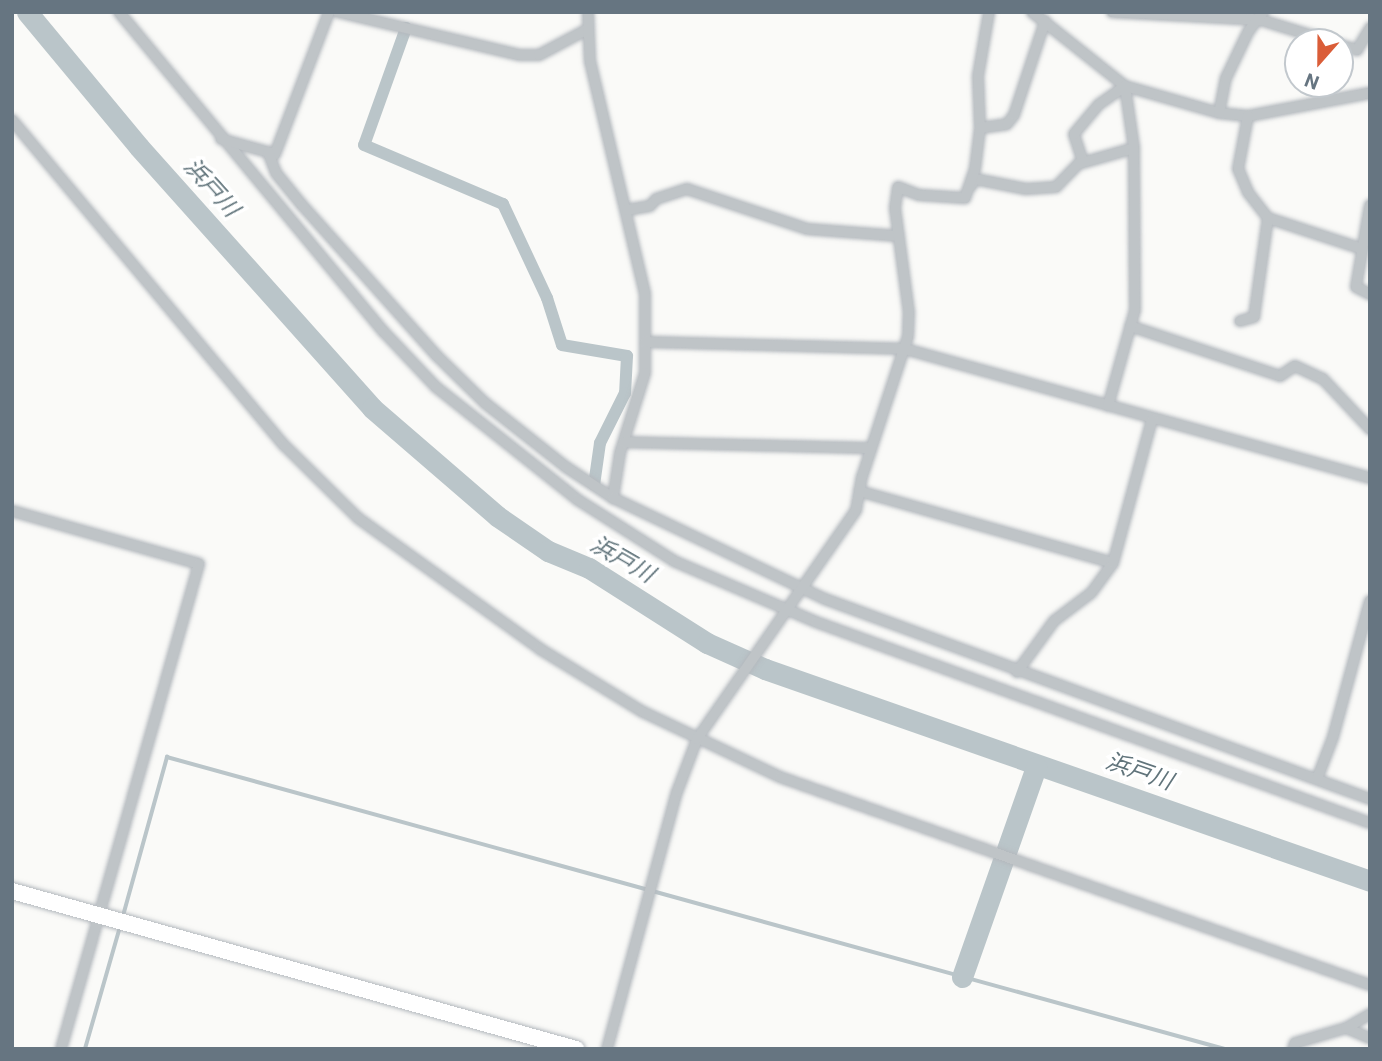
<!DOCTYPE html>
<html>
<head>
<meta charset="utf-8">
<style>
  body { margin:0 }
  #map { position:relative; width:1382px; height:1061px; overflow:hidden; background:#fafaf8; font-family:Roboto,"Noto Sans JP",sans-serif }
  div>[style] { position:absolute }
  .stream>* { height:3.5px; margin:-1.75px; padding:0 1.75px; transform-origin:1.75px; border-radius:1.75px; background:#bac5c9 }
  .canal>* { height:12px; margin:-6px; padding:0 6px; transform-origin:6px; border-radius:6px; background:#bac5c9 }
  .river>* { height:21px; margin:-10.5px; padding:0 10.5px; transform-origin:10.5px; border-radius:10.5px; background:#bac5c9 }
  .roads { filter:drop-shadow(0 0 2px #b4b9be) drop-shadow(0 0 2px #b4b9be) }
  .street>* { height:10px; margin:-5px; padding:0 5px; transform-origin:5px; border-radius:5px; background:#bfc4c7 }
  .secondary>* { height:16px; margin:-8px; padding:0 8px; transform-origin:8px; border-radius:8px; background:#fff }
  span { translate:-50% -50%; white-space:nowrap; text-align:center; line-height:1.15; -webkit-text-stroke:7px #fff; paint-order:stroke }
  .water-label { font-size:23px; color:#61747b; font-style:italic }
  .frame { position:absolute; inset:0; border:14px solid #667581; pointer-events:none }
  .north { position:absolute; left:1284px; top:28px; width:70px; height:70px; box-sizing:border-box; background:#fff; border:2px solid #c2c8cd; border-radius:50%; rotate:201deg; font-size:19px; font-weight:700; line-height:28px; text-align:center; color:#667581 }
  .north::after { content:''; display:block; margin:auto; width:24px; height:32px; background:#da5d38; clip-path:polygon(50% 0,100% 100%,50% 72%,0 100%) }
</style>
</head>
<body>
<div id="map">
  <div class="stream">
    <div style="left:123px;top:916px;width:165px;rotate:-74.5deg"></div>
    <div style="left:167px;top:757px;width:1098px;rotate:15.43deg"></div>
    <div style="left:85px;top:1049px;width:127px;rotate:-74deg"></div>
  </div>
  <div class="canal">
    <div style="left:406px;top:28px;width:124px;rotate:109.7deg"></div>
    <div style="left:364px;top:145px;width:151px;rotate:23deg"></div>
    <div style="left:503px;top:204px;width:104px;rotate:64.9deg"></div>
    <div style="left:547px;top:298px;width:49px;rotate:72.3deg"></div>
    <div style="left:562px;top:345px;width:66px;rotate:9.6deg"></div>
    <div style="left:627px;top:356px;width:37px;rotate:93deg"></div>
    <div style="left:625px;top:393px;width:56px;rotate:116.6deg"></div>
    <div style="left:600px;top:443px;width:42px;rotate:98.1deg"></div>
  </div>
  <div class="river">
    <div style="left:27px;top:12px;width:175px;rotate:50.3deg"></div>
    <div style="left:139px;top:147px;width:350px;rotate:48.2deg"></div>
    <div style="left:372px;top:408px;width:165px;rotate:40.8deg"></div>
    <div style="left:497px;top:516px;width:62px;rotate:34.5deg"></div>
    <div style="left:548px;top:551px;width:44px;rotate:22.5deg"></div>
    <div style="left:589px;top:568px;width:140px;rotate:32.4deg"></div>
    <div style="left:707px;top:643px;width:64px;rotate:24.1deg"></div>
    <div style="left:765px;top:669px;width:641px;rotate:19.31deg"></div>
    <div style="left:962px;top:977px;width:223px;rotate:-70.6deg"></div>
  </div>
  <div class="roads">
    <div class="street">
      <div style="left:119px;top:12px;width:415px;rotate:50.4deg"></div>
      <div style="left:384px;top:332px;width:76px;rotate:46.6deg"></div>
      <div style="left:436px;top:387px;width:181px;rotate:38.5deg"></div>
      <div style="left:578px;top:500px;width:114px;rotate:32.4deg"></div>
      <div style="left:674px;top:561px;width:155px;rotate:23.2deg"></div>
      <div style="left:816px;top:622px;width:589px;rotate:19.94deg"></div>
      <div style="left:338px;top:12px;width:187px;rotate:13.3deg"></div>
      <div style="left:520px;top:55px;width:19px"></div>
      <div style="left:539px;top:55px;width:53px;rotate:-28deg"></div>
      <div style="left:588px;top:12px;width:49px;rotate:87.7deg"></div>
      <div style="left:590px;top:61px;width:239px;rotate:76.7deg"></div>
      <div style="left:645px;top:294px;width:79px;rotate:90deg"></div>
      <div style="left:645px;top:373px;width:84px;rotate:107.4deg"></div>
      <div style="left:620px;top:453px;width:46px;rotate:98.8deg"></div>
      <div style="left:1032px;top:12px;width:119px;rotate:38.5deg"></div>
      <div style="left:1125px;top:86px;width:98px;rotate:16deg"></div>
      <div style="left:1219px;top:113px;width:29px;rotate:6deg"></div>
      <div style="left:1248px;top:116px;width:124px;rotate:-10.7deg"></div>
      <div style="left:1112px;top:12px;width:149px;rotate:3.1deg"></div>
      <div style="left:1261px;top:20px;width:74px;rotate:17.2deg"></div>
      <div style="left:1340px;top:45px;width:18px;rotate:16deg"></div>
      <div style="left:1357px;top:50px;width:26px;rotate:-59deg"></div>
      <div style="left:1219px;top:113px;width:36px;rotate:-79deg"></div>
      <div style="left:1226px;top:78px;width:51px;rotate:-64.4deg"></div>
      <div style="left:1248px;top:32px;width:25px;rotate:-53deg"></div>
      <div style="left:12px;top:120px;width:424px;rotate:50.1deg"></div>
      <div style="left:284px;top:445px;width:104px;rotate:44.6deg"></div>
      <div style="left:358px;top:518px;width:224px;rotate:35.7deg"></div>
      <div style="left:540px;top:649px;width:121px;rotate:31.5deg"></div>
      <div style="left:643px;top:712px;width:152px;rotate:25.4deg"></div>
      <div style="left:780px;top:777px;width:626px;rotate:19.42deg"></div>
      <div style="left:980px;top:128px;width:52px;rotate:-92.2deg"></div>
      <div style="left:978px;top:76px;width:65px;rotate:-80.2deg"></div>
      <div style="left:221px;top:139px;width:56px;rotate:15.5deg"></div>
      <div style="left:275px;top:154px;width:152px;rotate:-69.2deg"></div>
      <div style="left:268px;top:152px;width:22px;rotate:69deg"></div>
      <div style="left:276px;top:173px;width:41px;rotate:50.9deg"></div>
      <div style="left:302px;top:205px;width:201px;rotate:48.2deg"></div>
      <div style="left:436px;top:355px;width:69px;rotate:44.4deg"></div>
      <div style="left:485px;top:403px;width:103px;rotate:38.3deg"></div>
      <div style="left:566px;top:467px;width:56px;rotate:33.4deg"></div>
      <div style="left:613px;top:498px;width:235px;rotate:25.5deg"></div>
      <div style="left:825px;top:599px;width:581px;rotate:20.15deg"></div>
      <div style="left:1083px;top:162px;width:29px;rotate:-108deg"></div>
      <div style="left:1074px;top:134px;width:38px;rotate:-50deg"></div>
      <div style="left:1098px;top:105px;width:33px;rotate:-35deg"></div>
      <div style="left:971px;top:186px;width:8px;rotate:-60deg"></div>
      <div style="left:975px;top:179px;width:52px;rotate:11.1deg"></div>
      <div style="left:1026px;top:189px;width:30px;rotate:-4deg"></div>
      <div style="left:1056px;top:187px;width:32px;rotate:-46deg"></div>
      <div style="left:1078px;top:164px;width:58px;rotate:-15.9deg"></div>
      <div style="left:1370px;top:205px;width:83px;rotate:99.7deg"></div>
      <div style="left:1356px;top:287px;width:16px;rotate:27deg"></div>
      <div style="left:627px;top:210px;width:23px;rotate:-10deg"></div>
      <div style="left:650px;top:206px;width:9px;rotate:-49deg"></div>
      <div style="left:656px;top:199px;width:33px;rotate:-18deg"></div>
      <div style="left:687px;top:189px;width:126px;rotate:18.4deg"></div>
      <div style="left:807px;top:229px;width:92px;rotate:4.4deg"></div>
      <div style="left:1268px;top:218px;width:97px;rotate:18.1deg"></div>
      <div style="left:1240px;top:321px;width:15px;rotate:-16deg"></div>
      <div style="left:1254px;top:317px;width:100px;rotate:-82deg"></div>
      <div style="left:1268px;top:218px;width:33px;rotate:-128deg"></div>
      <div style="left:1248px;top:192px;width:25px;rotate:-113deg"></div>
      <div style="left:1238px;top:169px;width:54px;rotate:-79.3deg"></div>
      <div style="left:1130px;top:326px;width:158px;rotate:18.4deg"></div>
      <div style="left:1280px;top:376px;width:18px;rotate:-34deg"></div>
      <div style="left:1295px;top:366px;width:31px;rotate:25deg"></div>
      <div style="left:1323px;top:379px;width:69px;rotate:46.8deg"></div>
      <div style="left:645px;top:342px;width:260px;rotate:1.5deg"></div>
      <div style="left:905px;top:349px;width:483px;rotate:15.5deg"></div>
      <div style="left:1108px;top:406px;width:100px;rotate:-74.3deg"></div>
      <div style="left:1135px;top:310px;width:162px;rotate:-90.4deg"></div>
      <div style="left:1134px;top:148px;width:63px;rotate:-98.3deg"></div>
      <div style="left:624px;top:442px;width:247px;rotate:1.4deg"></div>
      <div style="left:859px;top:491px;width:264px;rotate:15.8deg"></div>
      <div style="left:1113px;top:563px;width:37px;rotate:126deg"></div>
      <div style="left:1091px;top:593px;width:46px;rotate:142.9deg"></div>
      <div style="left:1054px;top:621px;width:63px;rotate:126deg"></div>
      <div style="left:12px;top:511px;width:194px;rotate:15.8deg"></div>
      <div style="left:199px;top:564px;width:504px;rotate:105.88deg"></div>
      <div style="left:1113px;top:563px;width:149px;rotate:-74.8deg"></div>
      <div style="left:1317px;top:779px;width:45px;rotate:-69.1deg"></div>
      <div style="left:1333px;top:737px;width:141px;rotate:-74.8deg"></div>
      <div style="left:1346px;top:1028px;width:26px;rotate:23deg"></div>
      <div style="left:607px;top:1049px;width:266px;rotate:-74.8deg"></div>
      <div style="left:677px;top:792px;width:57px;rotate:-69.3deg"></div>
      <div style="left:697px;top:739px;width:279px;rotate:-55.2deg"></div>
      <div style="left:856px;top:510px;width:34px;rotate:-80deg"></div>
      <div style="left:862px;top:477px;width:148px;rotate:-71.9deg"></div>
      <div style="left:908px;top:336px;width:23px;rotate:-88deg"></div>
      <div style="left:909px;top:313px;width:106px;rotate:-97.6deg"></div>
      <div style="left:895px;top:208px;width:21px;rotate:-82deg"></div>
      <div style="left:898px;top:187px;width:22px;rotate:21deg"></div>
      <div style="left:919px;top:195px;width:46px;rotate:3.7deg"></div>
      <div style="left:965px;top:198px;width:31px;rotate:-71deg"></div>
      <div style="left:975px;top:169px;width:41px;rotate:-83deg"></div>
      <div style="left:980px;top:128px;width:27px;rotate:-8deg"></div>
      <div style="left:1007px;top:124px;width:11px;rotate:-52deg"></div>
      <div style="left:1014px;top:115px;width:99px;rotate:-71.7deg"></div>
      <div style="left:1293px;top:1049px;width:6px;rotate:-72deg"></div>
      <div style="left:1295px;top:1043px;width:53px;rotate:-16.4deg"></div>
      <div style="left:1346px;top:1028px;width:28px;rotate:-30deg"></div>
    </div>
    <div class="secondary">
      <div style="left:12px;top:891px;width:586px;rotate:15.65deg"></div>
    </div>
  </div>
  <div class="water-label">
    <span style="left:211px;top:188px;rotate:48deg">浜戸川</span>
    <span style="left:622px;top:560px;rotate:30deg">浜戸川</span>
    <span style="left:1139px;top:772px;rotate:19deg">浜戸川</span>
  </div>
  <div class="frame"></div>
  <div class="north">N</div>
</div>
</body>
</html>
